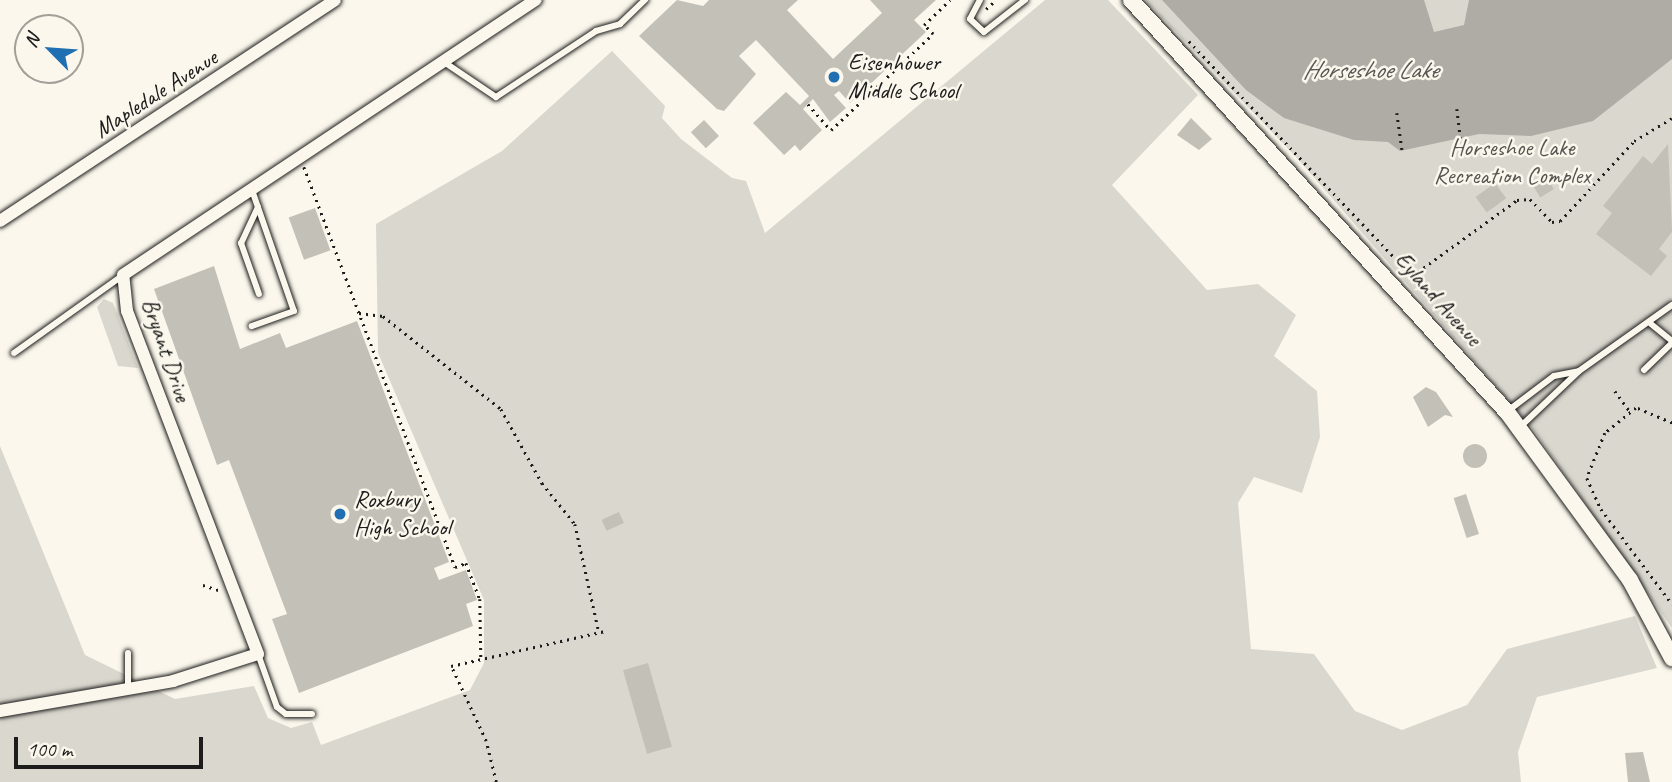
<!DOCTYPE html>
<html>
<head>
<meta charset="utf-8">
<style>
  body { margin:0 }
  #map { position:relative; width:1672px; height:782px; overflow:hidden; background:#fbf7ec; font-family:Caveat,sans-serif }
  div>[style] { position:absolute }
  .green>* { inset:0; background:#dad7ce }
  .water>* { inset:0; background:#afaca5 }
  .building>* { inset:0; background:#c3c0b8; transform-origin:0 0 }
  .round { border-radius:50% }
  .path>* { height:2.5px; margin-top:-1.25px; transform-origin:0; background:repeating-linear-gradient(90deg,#1c1c1c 0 2px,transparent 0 7px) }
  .roads { filter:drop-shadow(0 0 2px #1c1c1c) drop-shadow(0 0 2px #1c1c1c) }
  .service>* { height:6px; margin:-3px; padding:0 3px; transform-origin:3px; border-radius:3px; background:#fbf7ec }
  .minor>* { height:12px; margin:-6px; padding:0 6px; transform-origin:6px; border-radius:6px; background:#fbf7ec }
  .tertiary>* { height:16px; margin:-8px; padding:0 8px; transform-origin:8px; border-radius:8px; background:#fbf7ec }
  .dots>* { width:19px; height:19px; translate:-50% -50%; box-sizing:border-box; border:4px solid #fbf7ec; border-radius:50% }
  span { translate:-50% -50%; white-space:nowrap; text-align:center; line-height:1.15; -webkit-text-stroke:5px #fbf7ec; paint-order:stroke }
  .poi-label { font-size:24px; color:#1c1c1c }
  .left { translate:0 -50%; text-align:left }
  .street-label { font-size:24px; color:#1c1c1c }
  .park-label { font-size:24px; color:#555451 }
  .water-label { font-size:26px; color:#575653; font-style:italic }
  .north { position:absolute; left:14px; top:14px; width:70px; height:70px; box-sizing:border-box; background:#fbf7ec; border:2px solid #a29f99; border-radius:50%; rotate:295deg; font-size:19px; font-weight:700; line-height:28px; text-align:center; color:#1c1c1c }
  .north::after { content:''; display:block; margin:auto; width:24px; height:32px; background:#1f6fb2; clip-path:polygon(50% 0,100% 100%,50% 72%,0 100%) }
  .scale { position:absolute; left:14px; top:737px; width:189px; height:32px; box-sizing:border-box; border:4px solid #1c1c1c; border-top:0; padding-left:9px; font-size:21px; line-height:24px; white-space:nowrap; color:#1c1c1c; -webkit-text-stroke:5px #fbf7ec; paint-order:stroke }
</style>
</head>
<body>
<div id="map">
  <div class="green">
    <div style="clip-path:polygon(1045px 0,1108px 0,1198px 95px,1112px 185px,1207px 290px,1258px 284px,1296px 315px,1274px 356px,1317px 391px,1320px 437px,1302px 493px,1254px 477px,1238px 503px,1251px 649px,1314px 654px,1355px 711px,1402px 730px,1467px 705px,1507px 649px,1635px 616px,1657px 668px,1537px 697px,1518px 752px,1521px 782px,0 782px,0 446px,85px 655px,175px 699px,254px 686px,268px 718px,291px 728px,312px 722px,321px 745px,470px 690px,484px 663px,484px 600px,378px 353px,376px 224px,502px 151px,612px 51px,665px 106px,662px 118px,681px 139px,732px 178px,746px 181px,765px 233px)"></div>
    <div style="clip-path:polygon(1145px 0,1672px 0,1672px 628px,1531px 426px,1296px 157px)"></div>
    <div style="clip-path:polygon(104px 299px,113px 303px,138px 368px,118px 366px,97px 307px)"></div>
  </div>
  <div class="water">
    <div style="clip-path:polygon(1162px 0,1424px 0,1434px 32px,1464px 25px,1469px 0,1672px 0,1672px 59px,1593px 121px,1531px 136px,1479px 134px,1400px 151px,1388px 142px,1354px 140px,1284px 118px,1246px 90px)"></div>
  </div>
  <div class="building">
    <div style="clip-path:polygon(677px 0,703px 6px,709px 0,798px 0,787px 10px,833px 59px,882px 13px,870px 0,936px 0,914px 20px,926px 32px,850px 103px,839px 91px,834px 95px,846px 108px,830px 122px,813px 99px,803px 109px,822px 130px,800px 151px,795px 145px,784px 155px,753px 123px,786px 92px,800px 105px,809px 96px,756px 40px,739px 56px,756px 74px,724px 111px,717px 109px,639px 36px)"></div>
    <div style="clip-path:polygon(1191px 118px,1212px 139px,1199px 150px,1177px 135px)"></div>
    <div style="left:704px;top:120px;width:22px;height:18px;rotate:47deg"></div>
    <div style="clip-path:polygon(1668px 144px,1672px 232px,1659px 249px,1667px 256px,1651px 276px,1596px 234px,1612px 213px,1603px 206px,1643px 156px,1652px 164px)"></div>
    <div style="left:1547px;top:178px;width:13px;height:16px;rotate:58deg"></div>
    <div style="left:1495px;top:183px;width:19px;height:24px;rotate:54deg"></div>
    <div style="left:315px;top:208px;width:45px;height:28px;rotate:70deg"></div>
    <div style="clip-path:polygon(214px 266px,240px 349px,280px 333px,286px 348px,357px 321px,449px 562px,434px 568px,439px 580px,466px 570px,477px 600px,466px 604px,473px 626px,299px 693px,272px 619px,287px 614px,229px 460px,217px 465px,154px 289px)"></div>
    <div style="clip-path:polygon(1426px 387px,1436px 392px,1453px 417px,1445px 415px,1428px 427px,1413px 397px)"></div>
    <div class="round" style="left:1463px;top:444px;width:24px;height:24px"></div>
    <div style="left:1466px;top:494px;width:42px;height:13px;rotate:72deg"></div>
    <div style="left:619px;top:512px;width:12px;height:19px;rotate:66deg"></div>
    <div style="left:648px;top:663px;width:87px;height:26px;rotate:74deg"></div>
    <div style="clip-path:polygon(1643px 752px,1650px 782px,1628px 782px,1625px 753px)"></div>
  </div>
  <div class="path">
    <div style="left:986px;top:9px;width:13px;rotate:-42deg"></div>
    <div style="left:1189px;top:41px;width:324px;rotate:46.5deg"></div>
    <div style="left:1412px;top:276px;width:130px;rotate:-35.9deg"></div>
    <div style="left:1517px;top:200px;width:13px;rotate:-4deg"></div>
    <div style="left:1530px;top:199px;width:32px;rotate:46deg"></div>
    <div style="left:1552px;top:222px;width:8px;rotate:-7deg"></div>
    <div style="left:1560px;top:221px;width:109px;rotate:-47.2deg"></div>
    <div style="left:1634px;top:141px;width:44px;rotate:-31.2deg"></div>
    <div style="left:808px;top:104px;width:35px;rotate:49deg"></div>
    <div style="left:831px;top:130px;width:140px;rotate:-43.3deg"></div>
    <div style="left:933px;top:34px;width:13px;rotate:-135deg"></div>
    <div style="left:924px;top:25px;width:36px;rotate:-44deg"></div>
    <div style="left:1457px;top:109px;width:31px;rotate:83deg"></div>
    <div style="left:1397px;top:113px;width:37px;rotate:82deg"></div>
    <div style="left:304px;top:167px;width:428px;rotate:69.3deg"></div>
    <div style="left:455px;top:567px;width:12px;rotate:-20deg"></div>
    <div style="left:466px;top:563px;width:39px;rotate:69deg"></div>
    <div style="left:480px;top:599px;width:59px;rotate:89deg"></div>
    <div style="left:359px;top:313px;width:24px;rotate:7deg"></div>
    <div style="left:383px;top:316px;width:150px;rotate:38.2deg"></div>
    <div style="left:501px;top:409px;width:85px;rotate:61deg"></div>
    <div style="left:542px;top:483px;width:53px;rotate:51.2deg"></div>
    <div style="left:575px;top:524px;width:111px;rotate:77.5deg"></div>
    <div style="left:1615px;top:391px;width:26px;rotate:54deg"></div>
    <div style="left:1672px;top:423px;width:39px;rotate:-157deg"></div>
    <div style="left:1636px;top:408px;width:40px;rotate:141deg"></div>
    <div style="left:1605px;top:433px;width:48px;rotate:111.8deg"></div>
    <div style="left:1587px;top:478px;width:34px;rotate:66deg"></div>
    <div style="left:1601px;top:509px;width:119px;rotate:53.2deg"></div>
    <div style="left:203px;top:585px;width:19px;rotate:18deg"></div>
    <div style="left:496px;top:782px;width:42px;rotate:-103.7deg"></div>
    <div style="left:486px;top:741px;width:83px;rotate:-115deg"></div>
    <div style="left:451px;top:666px;width:158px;rotate:-12.8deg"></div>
  </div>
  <div class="roads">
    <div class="service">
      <div style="left:980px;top:0;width:21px;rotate:118deg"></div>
      <div style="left:970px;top:19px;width:19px;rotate:43deg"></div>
      <div style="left:984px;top:32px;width:52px;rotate:-38deg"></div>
      <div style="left:444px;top:62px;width:63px;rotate:33.9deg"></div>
      <div style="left:496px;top:97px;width:120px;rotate:-33.4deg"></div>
      <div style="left:596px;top:31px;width:25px;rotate:-16deg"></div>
      <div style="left:620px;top:24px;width:35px;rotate:-44deg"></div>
      <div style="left:252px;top:190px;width:128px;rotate:70.9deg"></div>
      <div style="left:294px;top:311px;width:45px;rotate:160.3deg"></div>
      <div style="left:258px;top:207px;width:40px;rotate:115deg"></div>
      <div style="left:241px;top:243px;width:54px;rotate:70.6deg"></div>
      <div style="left:1651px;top:324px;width:27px;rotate:39deg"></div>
      <div style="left:14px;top:353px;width:133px;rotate:-35.5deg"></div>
      <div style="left:1644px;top:370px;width:39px;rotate:-44deg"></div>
      <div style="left:1509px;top:410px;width:56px;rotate:-37.1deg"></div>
      <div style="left:1554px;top:376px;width:25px;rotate:-11deg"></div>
      <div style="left:1520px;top:427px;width:81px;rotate:-43.5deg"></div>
      <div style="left:1579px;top:371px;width:114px;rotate:-35.4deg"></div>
      <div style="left:128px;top:653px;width:36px;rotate:90deg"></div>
      <div style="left:258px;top:654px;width:56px;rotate:70.3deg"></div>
      <div style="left:277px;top:707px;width:11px;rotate:38deg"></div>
      <div style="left:286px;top:714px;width:26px"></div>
    </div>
    <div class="minor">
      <div style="left:0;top:221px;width:401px;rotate:-33.4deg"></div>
      <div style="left:0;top:711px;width:176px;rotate:-9.8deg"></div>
      <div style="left:173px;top:681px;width:89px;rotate:-17.6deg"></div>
      <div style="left:258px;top:654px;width:367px;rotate:-110.9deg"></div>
      <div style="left:127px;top:311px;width:36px;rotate:-96deg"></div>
      <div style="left:123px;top:275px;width:496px;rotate:-33.7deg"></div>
    </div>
    <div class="tertiary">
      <div style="left:1131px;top:0;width:558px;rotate:47.62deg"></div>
      <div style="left:1507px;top:412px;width:208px;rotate:53.8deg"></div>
      <div style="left:1630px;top:580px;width:89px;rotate:61.7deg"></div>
    </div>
  </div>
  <div class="dots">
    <div style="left:834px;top:77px;background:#1f6fb2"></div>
    <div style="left:340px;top:514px;background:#1f6fb2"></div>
  </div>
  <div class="poi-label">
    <span class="left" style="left:848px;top:77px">Eisenhower<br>Middle School</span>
    <span class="left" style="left:354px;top:514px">Roxbury<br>High School</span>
  </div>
  <div class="street-label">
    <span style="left:156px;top:94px;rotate:-33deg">Mapledale Avenue</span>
    <span style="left:1438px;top:299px;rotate:48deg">Eyland Avenue</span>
    <span style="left:166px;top:350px;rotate:71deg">Bryant Drive</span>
  </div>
  <div class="park-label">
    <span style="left:1512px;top:162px">Horseshoe Lake<br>Recreation Complex</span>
  </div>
  <div class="water-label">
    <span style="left:1370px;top:70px">Horseshoe Lake</span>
  </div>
  <div class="north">N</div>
  <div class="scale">100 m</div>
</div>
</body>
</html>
